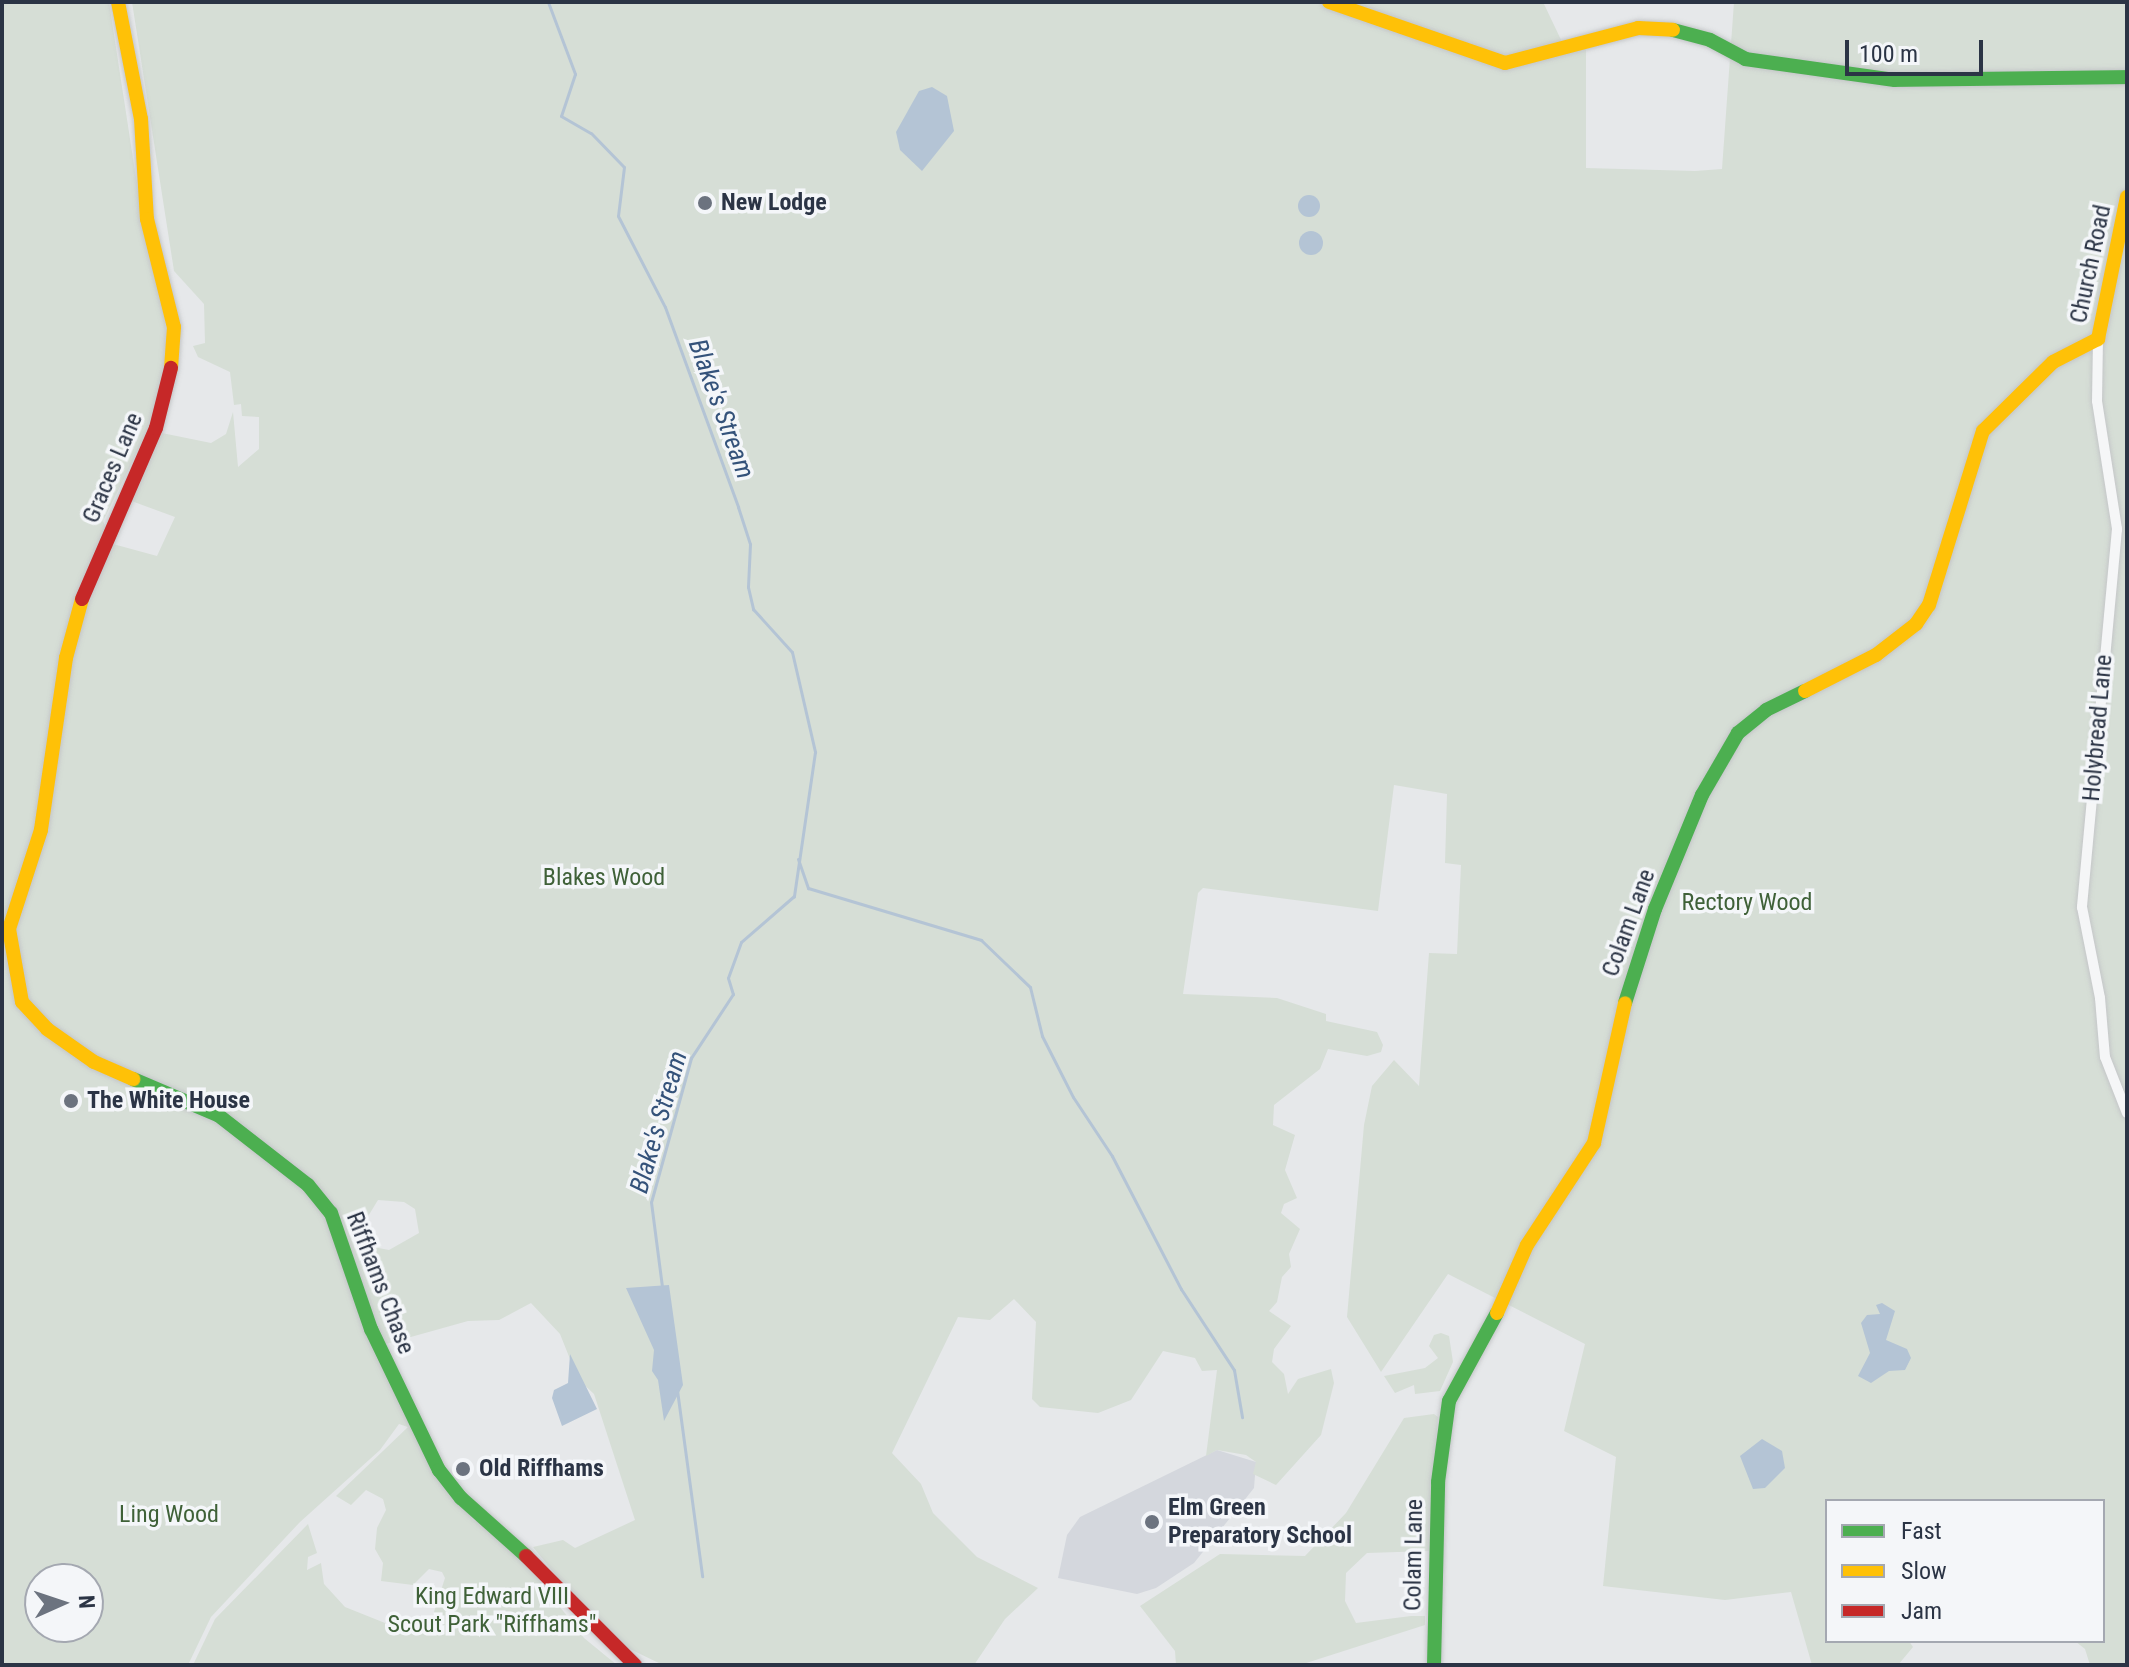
<!DOCTYPE html>
<html>
<head>
<meta charset="utf-8">
<style>
  body { margin:0 }
  #map { position:relative; width:2129px; height:1667px; overflow:hidden; background:#e6e8ea; font-family:"Roboto Condensed",sans-serif }
  div>[style] { position:absolute }
  .built>* { inset:0; background:#d4d7dd }
  .green>* { inset:0; background:#d6ded6 }
  .water>* { inset:0; background:#b4c4d5 }
  .round { border-radius:50% }
  .stream>* { height:3px; margin:-1.5px; padding:0 1.5px; transform-origin:1.5px; border-radius:1.5px; background:#b4c4d5 }
  .roads { filter:drop-shadow(0 0 2px #c4c6c8) drop-shadow(0 0 2px #c4c6c8) }
  .street>* { height:10px; margin:-5px; padding:0 5px; transform-origin:5px; border-radius:5px; background:#f5f6f7 }
  .fast>* { height:14px; margin:-7px; padding:0 7px; transform-origin:7px; border-radius:7px; background:#4caf50 }
  .slow>* { height:14px; margin:-7px; padding:0 7px; transform-origin:7px; border-radius:7px; background:#ffc107 }
  .jam>* { height:14px; margin:-7px; padding:0 7px; transform-origin:7px; border-radius:7px; background:#c62828 }
  .dots>* { width:22px; height:22px; translate:-50% -50%; box-sizing:border-box; border:4px solid #f4f6f9; border-radius:50% }
  span { translate:-50% -50%; white-space:nowrap; text-align:center; line-height:1.15; -webkit-text-stroke:7px #f4f6f9; paint-order:stroke }
  .poi-label { font-size:24px; color:#2b3445; font-weight:700 }
  .left { translate:0 -50%; text-align:left }
  .street-label { font-size:24px; color:#2b3445 }
  .park-label { font-size:24px; color:#3f6138 }
  .water-label { font-size:26px; color:#34527a; font-style:italic }
  .frame { position:absolute; inset:0; border:4px solid #2b3445; pointer-events:none }
  .legend { position:absolute; left:1825px; top:1499px; width:280px; height:144px; box-sizing:border-box; background:#f4f6f9; border:2px solid #a4a8b1; margin:0; padding:10px 14px; list-style:none; font-size:24px; color:#2b3445 }
  .legend li { display:flex; align-items:center; gap:16px; height:40px }
  .legend b { width:40px; border:2px solid #a4a8b1 }
  .north { position:absolute; left:24px; top:1563px; width:80px; height:80px; box-sizing:border-box; background:#f4f6f9; border:2px solid #a4a8b1; border-radius:50%; rotate:87deg; font-size:22px; font-weight:700; line-height:32px; text-align:center; color:#2b3445 }
  .north::after { content:''; display:block; margin:auto; width:28px; height:36px; background:#6c737f; clip-path:polygon(50% 0,100% 100%,50% 72%,0 100%) }
  .scale { position:absolute; left:1845px; top:40px; width:138px; height:36px; box-sizing:border-box; border:4px solid #2b3445; border-top:0; padding-left:10px; font-size:24px; line-height:28px; white-space:nowrap; color:#2b3445; -webkit-text-stroke:6px #f4f6f9; paint-order:stroke }
</style>
</head>
<body>
<div id="map">
  <div class="built">
    <div style="clip-path:polygon(1217px 1450px,1256px 1462px,1254px 1488px,1194px 1563px,1156px 1588px,1137px 1594px,1058px 1578px,1067px 1535px,1080px 1517px)"></div>
  </div>
  <div class="green">
    <div style="clip-path:polygon(evenodd,2px 2px,109px 2px,136px 178px,164px 304px,167px 346px,164px 382px,152px 422px,103px 521px,113px 544px,157px 556px,175px 517px,126px 499px,157px 432px,211px 443px,226px 434px,233px 412px,238px 467px,259px 449px,259px 417px,242px 416px,241px 404px,234px 405px,230px 372px,198px 357px,193px 346px,205px 343px,204px 304px,174px 271px,132px 2px,1543px 2px,1564px 46px,1586px 49px,1586px 168px,1695px 171px,1722px 169px,1734px 2px,2127px 2px,2127px 1665px,2090px 1665px,2085px 1649px,2075px 1641px,2103px 1641px,2103px 1501px,1827px 1501px,1827px 1641px,1909px 1641px,1913px 1647px,1898px 1665px,1812px 1665px,1791px 1592px,1725px 1600px,1603px 1586px,1616px 1457px,1564px 1431px,1585px 1344px,1448px 1274px,1381px 1372px,1347px 1317px,1364px 1125px,1372px 1086px,1394px 1060px,1419px 1086px,1429px 953px,1457px 954px,1461px 865px,1445px 863px,1447px 794px,1394px 785px,1378px 911px,1203px 888px,1198px 893px,1183px 994px,1277px 998px,1326px 1014px,1326px 1021px,1377px 1032px,1383px 1045px,1381px 1052px,1367px 1056px,1328px 1049px,1320px 1069px,1274px 1105px,1273px 1125px,1295px 1135px,1285px 1170px,1297px 1198px,1284px 1204px,1281px 1213px,1300px 1229px,1289px 1254px,1291px 1267px,1282px 1277px,1277px 1302px,1269px 1311px,1291px 1326px,1274px 1349px,1272px 1362px,1284px 1374px,1288px 1394px,1298px 1379px,1331px 1369px,1334px 1383px,1321px 1435px,1276px 1485px,1253px 1474px,1256px 1462px,1246px 1455px,1217px 1450px,1206px 1456px,1217px 1370px,1202px 1371px,1195px 1358px,1163px 1351px,1131px 1400px,1098px 1413px,1040px 1407px,1032px 1399px,1036px 1322px,1014px 1299px,990px 1320px,958px 1317px,892px 1453px,921px 1484px,933px 1513px,977px 1557px,1038px 1588px,1005px 1619px,974px 1665px,663px 1665px,607px 1638px,533px 1547px,563px 1540px,575px 1548px,635px 1520px,594px 1394px,578px 1379px,560px 1334px,531px 1303px,499px 1320px,468px 1321px,375px 1347px,411px 1426px,473px 1520px,493px 1531px,526px 1563px,584px 1638px,617px 1665px,193px 1665px,215px 1619px,308px 1524px,317px 1553px,308px 1557px,307px 1570px,321px 1563px,324px 1584px,345px 1607px,390px 1625px,418px 1624px,433px 1615px,445px 1578px,442px 1572px,429px 1569px,413px 1585px,381px 1581px,383px 1563px,375px 1549px,377px 1528px,386px 1510px,383px 1499px,366px 1490px,351px 1505px,336px 1496px,408px 1427px,399px 1424px,380px 1450px,300px 1522px,211px 1617px,188px 1665px,2px 1665px,2px 2px,378px 1200px,404px 1202px,415px 1209px,419px 1233px,389px 1250px,363px 1245px,349px 1229px,356px 1219px,367px 1218px,378px 1200px,2px 2px,40px 1579px,88px 1579px,88px 1627px,40px 1627px,40px 1579px)"></div>
    <div style="clip-path:polygon(1441px 1333px,1449px 1336px,1453px 1362px,1440px 1391px,1415px 1394px,1414px 1385px,1395px 1393px,1384px 1376px,1425px 1368px,1438px 1358px,1429px 1346px,1434px 1335px)"></div>
    <div style="clip-path:polygon(1434px 1414px,1438px 1417px,1429px 1551px,1367px 1553px,1346px 1573px,1345px 1601px,1356px 1623px,1411px 1616px,1425px 1616px,1425px 1625px,1300px 1665px,1176px 1665px,1175px 1651px,1140px 1606px,1220px 1554px,1305px 1556px,1346px 1513px,1404px 1418px)"></div>
  </div>
  <div class="water">
    <div style="clip-path:polygon(932px 87px,947px 96px,954px 131px,922px 171px,900px 150px,896px 132px,919px 91px)"></div>
    <div class="round" style="left:1298px;top:195px;width:22px;height:22px"></div>
    <div class="round" style="left:1299px;top:231px;width:24px;height:24px"></div>
    <div style="clip-path:polygon(669px 1285px,683px 1385px,664px 1421px,658px 1380px,652px 1371px,654px 1350px,626px 1288px)"></div>
    <div style="clip-path:polygon(1882px 1303px,1895px 1311px,1886px 1340px,1907px 1349px,1911px 1358px,1905px 1370px,1889px 1371px,1871px 1383px,1858px 1376px,1870px 1353px,1861px 1323px,1867px 1315px,1880px 1314px,1876px 1305px)"></div>
    <div style="clip-path:polygon(570px 1354px,597px 1409px,562px 1426px,552px 1398px,554px 1390px,568px 1383px)"></div>
    <div style="clip-path:polygon(1762px 1439px,1782px 1451px,1785px 1468px,1765px 1488px,1753px 1489px,1740px 1456px)"></div>
  </div>
  <div class="stream">
    <div style="left:548px;top:2px;width:77px;rotate:69.4deg"></div>
    <div style="left:575px;top:74px;width:44px;rotate:108.4deg"></div>
    <div style="left:561px;top:116px;width:34px;rotate:30deg"></div>
    <div style="left:591px;top:133px;width:47px;rotate:45.9deg"></div>
    <div style="left:624px;top:167px;width:49px;rotate:97deg"></div>
    <div style="left:618px;top:216px;width:102px;rotate:62.7deg"></div>
    <div style="left:665px;top:307px;width:213px;rotate:69.9deg"></div>
    <div style="left:738px;top:507px;width:39px;rotate:72deg"></div>
    <div style="left:750px;top:544px;width:43px;rotate:92.7deg"></div>
    <div style="left:748px;top:587px;width:23px;rotate:77deg"></div>
    <div style="left:753px;top:609px;width:58px;rotate:47.8deg"></div>
    <div style="left:792px;top:652px;width:103px;rotate:77deg"></div>
    <div style="left:815px;top:752px;width:146px;rotate:98.3deg"></div>
    <div style="left:794px;top:896px;width:70px;rotate:139deg"></div>
    <div style="left:741px;top:942px;width:38px;rotate:110deg"></div>
    <div style="left:728px;top:978px;width:17px;rotate:73deg"></div>
    <div style="left:733px;top:994px;width:77px;rotate:123.3deg"></div>
    <div style="left:691px;top:1058px;width:149px;rotate:105.5deg"></div>
    <div style="left:651px;top:1202px;width:86px;rotate:82.6deg"></div>
    <div style="left:798px;top:859px;width:31px;rotate:71deg"></div>
    <div style="left:808px;top:888px;width:181px;rotate:16.7deg"></div>
    <div style="left:981px;top:940px;width:68px;rotate:43.8deg"></div>
    <div style="left:1030px;top:987px;width:50px;rotate:76.2deg"></div>
    <div style="left:1042px;top:1036px;width:68px;rotate:63.1deg"></div>
    <div style="left:1073px;top:1097px;width:71px;rotate:56.5deg"></div>
    <div style="left:1112px;top:1156px;width:150px;rotate:62.6deg"></div>
    <div style="left:1181px;top:1289px;width:97px;rotate:56.8deg"></div>
    <div style="left:1234px;top:1370px;width:48px;rotate:80.3deg"></div>
    <div style="left:677px;top:1390px;width:188px;rotate:82.3deg"></div>
  </div>
  <div class="roads">
    <div class="street">
      <div style="left:2098px;top:339px;width:62px;rotate:90.9deg"></div>
      <div style="left:2097px;top:401px;width:130px;rotate:81.1deg"></div>
      <div style="left:2117px;top:529px;width:380px;rotate:95.3deg"></div>
      <div style="left:2082px;top:907px;width:93px;rotate:78.8deg"></div>
      <div style="left:2100px;top:998px;width:59px;rotate:85.2deg"></div>
      <div style="left:2105px;top:1057px;width:60px;rotate:68.6deg"></div>
    </div>
    <div class="fast">
      <div style="left:1673px;top:30px;width:38px;rotate:15deg"></div>
      <div style="left:1710px;top:40px;width:40px;rotate:28deg"></div>
      <div style="left:1745px;top:59px;width:151px;rotate:8deg"></div>
      <div style="left:1895px;top:80px;width:232px;rotate:-0.7deg"></div>
      <div style="left:1625px;top:1003px;width:99px;rotate:-72.3deg"></div>
      <div style="left:1655px;top:909px;width:123px;rotate:-67.6deg"></div>
      <div style="left:1702px;top:795px;width:72px;rotate:-59.9deg"></div>
      <div style="left:1738px;top:733px;width:36px;rotate:-39deg"></div>
      <div style="left:1766px;top:710px;width:43px;rotate:-26deg"></div>
      <div style="left:133px;top:1079px;width:92px;rotate:23deg"></div>
      <div style="left:218px;top:1115px;width:114px;rotate:37.9deg"></div>
      <div style="left:308px;top:1185px;width:36px;rotate:51deg"></div>
      <div style="left:331px;top:1213px;width:123px;rotate:71deg"></div>
      <div style="left:371px;top:1329px;width:157px;rotate:64.3deg"></div>
      <div style="left:439px;top:1470px;width:36px;rotate:52deg"></div>
      <div style="left:461px;top:1498px;width:87px;rotate:41.7deg"></div>
      <div style="left:1434px;top:1665px;width:183px;rotate:-88.7deg"></div>
      <div style="left:1438px;top:1482px;width:82px;rotate:-82.3deg"></div>
      <div style="left:1449px;top:1401px;width:100px;rotate:-61.4deg"></div>
    </div>
    <div class="slow">
      <div style="left:118px;top:2px;width:119px;rotate:78.9deg"></div>
      <div style="left:141px;top:119px;width:100px;rotate:86.6deg"></div>
      <div style="left:147px;top:219px;width:111px;rotate:76deg"></div>
      <div style="left:174px;top:327px;width:41px;rotate:94.2deg"></div>
      <div style="left:1329px;top:2px;width:186px;rotate:19.1deg"></div>
      <div style="left:1505px;top:63px;width:138px;rotate:-14.7deg"></div>
      <div style="left:1638px;top:28px;width:35px;rotate:3deg"></div>
      <div style="left:82px;top:599px;width:61px;rotate:105.2deg"></div>
      <div style="left:66px;top:658px;width:174px;rotate:98.3deg"></div>
      <div style="left:41px;top:830px;width:104px;rotate:107.9deg"></div>
      <div style="left:9px;top:929px;width:74px;rotate:79.9deg"></div>
      <div style="left:22px;top:1002px;width:37px;rotate:47deg"></div>
      <div style="left:47px;top:1029px;width:57px;rotate:35.1deg"></div>
      <div style="left:94px;top:1062px;width:43px;rotate:23.6deg"></div>
      <div style="left:1805px;top:691px;width:80px;rotate:-26.9deg"></div>
      <div style="left:1876px;top:655px;width:51px;rotate:-37.8deg"></div>
      <div style="left:1916px;top:624px;width:23px;rotate:-56deg"></div>
      <div style="left:1929px;top:605px;width:182px;rotate:-72.8deg"></div>
      <div style="left:1983px;top:431px;width:98px;rotate:-44.6deg"></div>
      <div style="left:2053px;top:362px;width:51px;rotate:-27.1deg"></div>
      <div style="left:2098px;top:339px;width:145px;rotate:-78.5deg"></div>
      <div style="left:1497px;top:1313px;width:74px;rotate:-66.2deg"></div>
      <div style="left:1527px;top:1245px;width:122px;rotate:-56.7deg"></div>
      <div style="left:1594px;top:1143px;width:143px;rotate:-77.5deg"></div>
    </div>
    <div class="jam">
      <div style="left:82px;top:599px;width:186px;rotate:-66.6deg"></div>
      <div style="left:156px;top:428px;width:62px;rotate:-76deg"></div>
      <div style="left:526px;top:1556px;width:154px;rotate:45deg"></div>
    </div>
  </div>
  <div class="dots">
    <div style="left:705px;top:203px;background:#6c737f"></div>
    <div style="left:71px;top:1101px;background:#6c737f"></div>
    <div style="left:463px;top:1469px;background:#6c737f"></div>
    <div style="left:1152px;top:1522px;background:#6c737f"></div>
  </div>
  <div class="poi-label">
    <span class="left" style="left:721px;top:203px">New Lodge</span>
    <span class="left" style="left:87px;top:1101px">The White House</span>
    <span class="left" style="left:479px;top:1469px">Old Riffhams</span>
    <span class="left" style="left:1168px;top:1522px">Elm Green<br>Preparatory School</span>
  </div>
  <div class="street-label">
    <span style="left:2091px;top:264px;rotate:-78deg">Church Road</span>
    <span style="left:113px;top:468px;rotate:-67deg">Graces Lane</span>
    <span style="left:2098px;top:728px;rotate:-85deg">Holybread Lane</span>
    <span style="left:1629px;top:923px;rotate:-70deg">Colam Lane</span>
    <span style="left:380px;top:1283px;rotate:69deg">Riffhams Chase</span>
    <span style="left:1414px;top:1555px;rotate:-89deg">Colam Lane</span>
  </div>
  <div class="park-label">
    <span style="left:604px;top:878px">Blakes Wood</span>
    <span style="left:1747px;top:903px">Rectory Wood</span>
    <span style="left:169px;top:1515px">Ling Wood</span>
    <span style="left:492px;top:1611px">King Edward VIII<br>Scout Park "Riffhams"</span>
  </div>
  <div class="water-label">
    <span style="left:721px;top:409px;rotate:70deg">Blake's Stream</span>
    <span style="left:659px;top:1122px;rotate:-74deg">Blake's Stream</span>
  </div>
  <div class="frame"></div>
  <ul class="legend">
  <li><b style="height:10px;background:#4caf50"></b>Fast</li>
  <li><b style="height:10px;background:#ffc107"></b>Slow</li>
  <li><b style="height:10px;background:#c62828"></b>Jam</li>
  </ul>
  <div class="north">N</div>
  <div class="scale">100 m</div>
</div>
</body>
</html>
